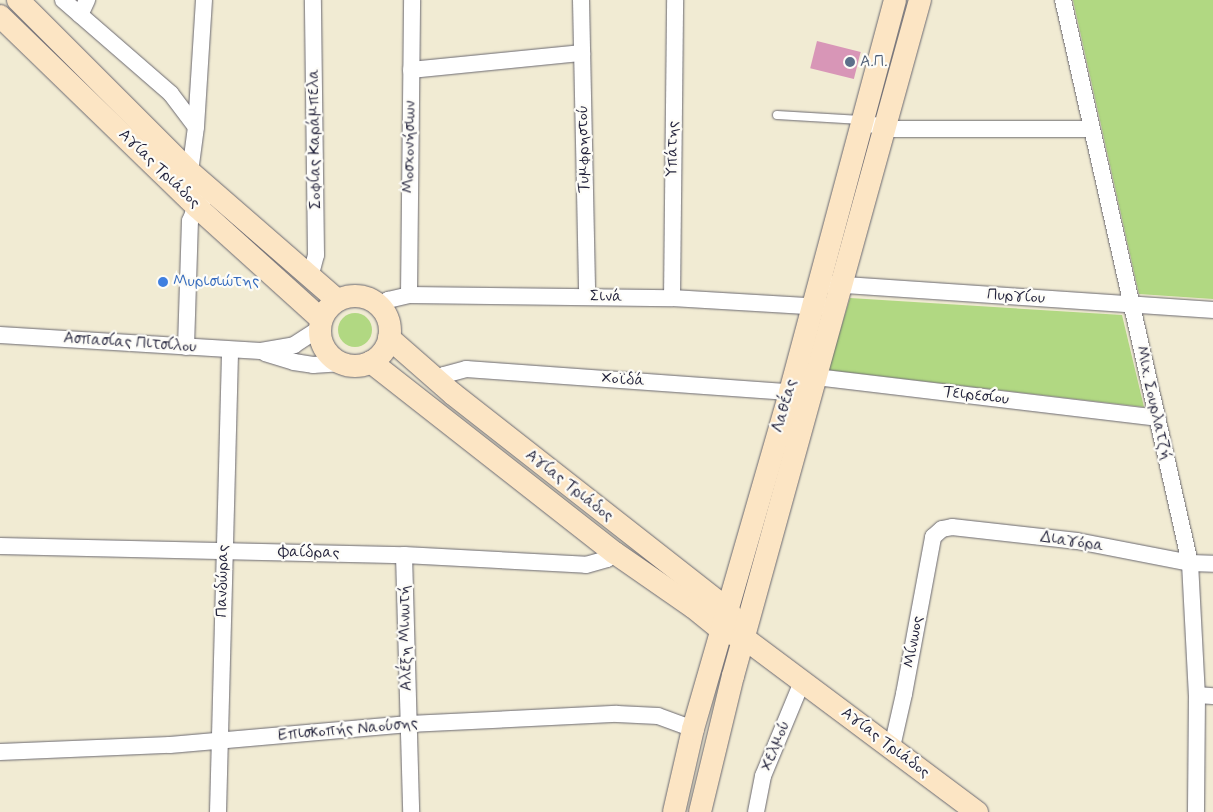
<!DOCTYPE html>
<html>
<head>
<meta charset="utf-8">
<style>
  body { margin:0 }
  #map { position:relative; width:1213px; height:812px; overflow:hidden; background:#f1ebd3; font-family:Mynerve,sans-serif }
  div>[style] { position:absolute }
  .green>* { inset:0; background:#b1d882 }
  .round { border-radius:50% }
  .building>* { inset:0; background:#d896b7; transform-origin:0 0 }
  .roads { filter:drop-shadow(0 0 1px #6a6870) drop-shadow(0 0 1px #6a6870) }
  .lane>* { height:8px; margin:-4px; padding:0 4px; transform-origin:4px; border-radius:4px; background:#fff }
  .street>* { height:16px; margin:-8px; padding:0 8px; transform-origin:8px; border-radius:8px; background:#fff }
  .secondary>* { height:22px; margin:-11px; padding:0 11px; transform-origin:11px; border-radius:11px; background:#fce5c4 }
  .secondary>.ring { margin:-11px; padding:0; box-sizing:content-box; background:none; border:22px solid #fce5c4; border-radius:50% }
  .dots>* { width:14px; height:14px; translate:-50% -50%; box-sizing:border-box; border:2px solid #fdfcf7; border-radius:50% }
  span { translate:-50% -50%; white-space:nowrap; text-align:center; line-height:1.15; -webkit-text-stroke:4.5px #fdfcf7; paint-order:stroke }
  .service-label { font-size:16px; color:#4e5e75 }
  .left { translate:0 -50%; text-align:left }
  .street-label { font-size:16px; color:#22223b }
  .shop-label { font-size:16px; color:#366cbe }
</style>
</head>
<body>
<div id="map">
  <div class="green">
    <div style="clip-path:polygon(1073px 0,1213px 0,1213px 299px,1139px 294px)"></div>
    <div style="clip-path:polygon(850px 298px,1122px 315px,1144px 407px,828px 370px)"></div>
    <div class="round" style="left:338px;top:313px;width:34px;height:34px"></div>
  </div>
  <div class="building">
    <div style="left:817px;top:41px;width:45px;height:28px;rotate:14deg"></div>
  </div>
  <div class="roads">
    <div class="lane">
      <div style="left:777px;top:115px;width:84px;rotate:3.4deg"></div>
    </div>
    <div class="street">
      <div style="left:63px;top:0;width:143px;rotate:41deg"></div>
      <div style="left:171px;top:94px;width:41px;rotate:52.9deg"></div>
      <div style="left:581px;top:0;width:297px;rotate:88.8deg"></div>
      <div style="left:1063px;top:0;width:577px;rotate:77.29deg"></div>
      <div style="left:1190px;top:563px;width:132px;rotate:87deg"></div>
      <div style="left:1197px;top:695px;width:117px;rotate:90.5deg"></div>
      <div style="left:80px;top:15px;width:17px;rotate:-65deg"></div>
      <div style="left:411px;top:70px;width:172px;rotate:-5.7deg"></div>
      <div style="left:874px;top:125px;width:12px;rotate:20deg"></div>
      <div style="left:885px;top:129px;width:206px"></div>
      <div style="left:190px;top:172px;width:45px;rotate:-82.4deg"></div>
      <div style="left:196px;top:127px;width:127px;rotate:-86.4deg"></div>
      <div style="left:308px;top:275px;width:6px;rotate:-51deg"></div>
      <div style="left:312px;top:270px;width:16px;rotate:-75deg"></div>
      <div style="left:316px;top:255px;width:255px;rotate:-90.7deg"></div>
      <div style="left:831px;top:284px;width:383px;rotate:3.9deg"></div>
      <div style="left:409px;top:295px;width:295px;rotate:-89.4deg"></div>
      <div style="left:672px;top:298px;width:298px;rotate:-89.4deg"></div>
      <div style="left:380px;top:307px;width:11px;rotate:-41deg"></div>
      <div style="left:388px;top:300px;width:22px;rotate:-13deg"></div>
      <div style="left:409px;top:295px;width:263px;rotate:0.7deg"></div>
      <div style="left:672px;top:298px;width:151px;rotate:3.4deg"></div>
      <div style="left:0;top:335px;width:261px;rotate:3.5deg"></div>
      <div style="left:261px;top:351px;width:34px;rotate:-10deg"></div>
      <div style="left:294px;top:345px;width:30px;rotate:-33deg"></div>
      <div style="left:186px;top:347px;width:126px;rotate:-88.2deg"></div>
      <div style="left:190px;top:221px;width:8px;rotate:-67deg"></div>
      <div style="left:193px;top:214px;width:19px;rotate:-54deg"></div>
      <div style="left:265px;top:353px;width:30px;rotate:17deg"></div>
      <div style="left:294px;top:362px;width:19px;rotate:9deg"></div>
      <div style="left:313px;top:365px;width:26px;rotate:-4deg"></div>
      <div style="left:807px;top:376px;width:353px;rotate:6.8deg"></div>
      <div style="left:436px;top:380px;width:9px;rotate:-32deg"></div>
      <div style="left:444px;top:375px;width:23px;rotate:-15deg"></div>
      <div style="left:466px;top:369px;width:334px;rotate:4.1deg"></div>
      <div style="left:0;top:546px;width:404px;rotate:1.3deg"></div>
      <div style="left:404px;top:555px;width:182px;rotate:3.1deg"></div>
      <div style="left:586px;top:565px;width:22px;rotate:-16deg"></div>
      <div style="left:607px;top:559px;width:10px;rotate:-37deg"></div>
      <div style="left:404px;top:555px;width:257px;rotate:88.4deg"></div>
      <div style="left:1197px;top:695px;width:16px;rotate:4deg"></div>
      <div style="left:892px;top:747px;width:54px;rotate:-77.2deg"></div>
      <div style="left:904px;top:694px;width:160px;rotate:-79.5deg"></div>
      <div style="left:933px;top:537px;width:12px;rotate:-42deg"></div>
      <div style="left:942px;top:529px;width:10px;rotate:-11deg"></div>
      <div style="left:952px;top:527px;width:126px;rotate:6.4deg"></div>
      <div style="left:1077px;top:541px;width:115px;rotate:11deg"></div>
      <div style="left:1190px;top:563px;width:23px;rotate:2deg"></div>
      <div style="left:0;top:752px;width:170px;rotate:-2.4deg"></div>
      <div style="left:170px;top:745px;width:240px;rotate:-5deg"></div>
      <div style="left:409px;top:724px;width:208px;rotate:-2.8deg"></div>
      <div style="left:617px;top:714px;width:41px;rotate:2.8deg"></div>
      <div style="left:658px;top:716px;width:37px;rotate:20deg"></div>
      <div style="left:218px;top:812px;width:462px;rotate:-88.5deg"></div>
      <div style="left:756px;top:812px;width:37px;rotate:-79deg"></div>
      <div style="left:763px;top:776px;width:102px;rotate:-67.5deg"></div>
    </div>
    <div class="secondary">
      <div style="left:18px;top:0;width:243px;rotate:45deg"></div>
      <div style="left:190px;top:172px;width:195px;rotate:41deg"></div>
      <div style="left:0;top:16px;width:274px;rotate:44.1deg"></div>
      <div style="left:197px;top:207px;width:167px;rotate:42.1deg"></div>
      <div class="ring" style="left:320px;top:296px;width:48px;height:48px"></div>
      <div style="left:389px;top:338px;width:85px;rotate:41.2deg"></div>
      <div style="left:453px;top:394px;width:350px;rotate:38.1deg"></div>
      <div style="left:728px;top:610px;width:14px;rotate:60deg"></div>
      <div style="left:371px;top:362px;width:310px;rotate:38.1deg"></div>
      <div style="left:615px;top:553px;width:95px;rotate:34.7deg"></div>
      <div style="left:693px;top:607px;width:38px;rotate:39deg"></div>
      <div style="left:723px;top:631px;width:22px;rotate:18deg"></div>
      <div style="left:744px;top:638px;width:291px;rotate:36.8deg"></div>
      <div style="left:674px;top:812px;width:85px;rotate:-77.1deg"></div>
      <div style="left:693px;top:729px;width:351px;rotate:-73.9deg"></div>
      <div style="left:790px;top:392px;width:406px;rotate:-75deg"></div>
      <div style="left:700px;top:812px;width:140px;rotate:-76.4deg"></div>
      <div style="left:733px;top:676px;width:701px;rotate:-74.54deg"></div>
    </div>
  </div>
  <div class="dots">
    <div style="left:850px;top:62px;background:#5c6f8a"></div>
    <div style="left:163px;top:282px;background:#3f7fe0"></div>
  </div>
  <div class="service-label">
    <span class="left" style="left:860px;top:62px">Α.Π.</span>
  </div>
  <div class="street-label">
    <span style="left:315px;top:139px;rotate:-91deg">Σοφίας Καράμπελα</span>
    <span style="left:410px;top:147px;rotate:-89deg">Μοσχονήσιων</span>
    <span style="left:584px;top:149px;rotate:-91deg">Τυμφρηστού</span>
    <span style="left:673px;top:149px;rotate:-89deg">Υπάτης</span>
    <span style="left:159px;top:169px;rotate:44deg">Αγίας Τριάδος</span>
    <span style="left:606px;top:297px;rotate:1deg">Σινά</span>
    <span style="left:1016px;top:297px;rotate:4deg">Πυργίου</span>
    <span style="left:130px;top:343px;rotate:4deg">Ασπασίας Πιτσίλου</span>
    <span style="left:623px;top:380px;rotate:4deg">Χοϊδά</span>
    <span style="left:976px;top:396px;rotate:7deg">Τειρεσίου</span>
    <span style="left:1153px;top:403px;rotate:77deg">Μιχ. Σουρλατζή</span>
    <span style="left:785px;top:406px;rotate:-74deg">Λαθέας</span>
    <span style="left:569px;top:486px;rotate:38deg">Αγίας Τριάδος</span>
    <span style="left:1072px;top:542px;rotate:8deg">Διαγόρα</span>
    <span style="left:309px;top:553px;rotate:1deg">Φαίδρας</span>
    <span style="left:223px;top:581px;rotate:-89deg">Πανδώρας</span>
    <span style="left:406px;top:638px;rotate:-91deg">Αλέξη Μινωτή</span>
    <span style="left:914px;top:642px;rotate:-80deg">Μίνωος</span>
    <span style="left:348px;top:730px;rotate:-5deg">Επισκοπής Ναούσης</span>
    <span style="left:885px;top:743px;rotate:37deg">Αγίας Τριάδος</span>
    <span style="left:776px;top:746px;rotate:-68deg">Χελμού</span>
  </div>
  <div class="shop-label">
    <span class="left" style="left:173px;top:282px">Μυρισιώτης</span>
  </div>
</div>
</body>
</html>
